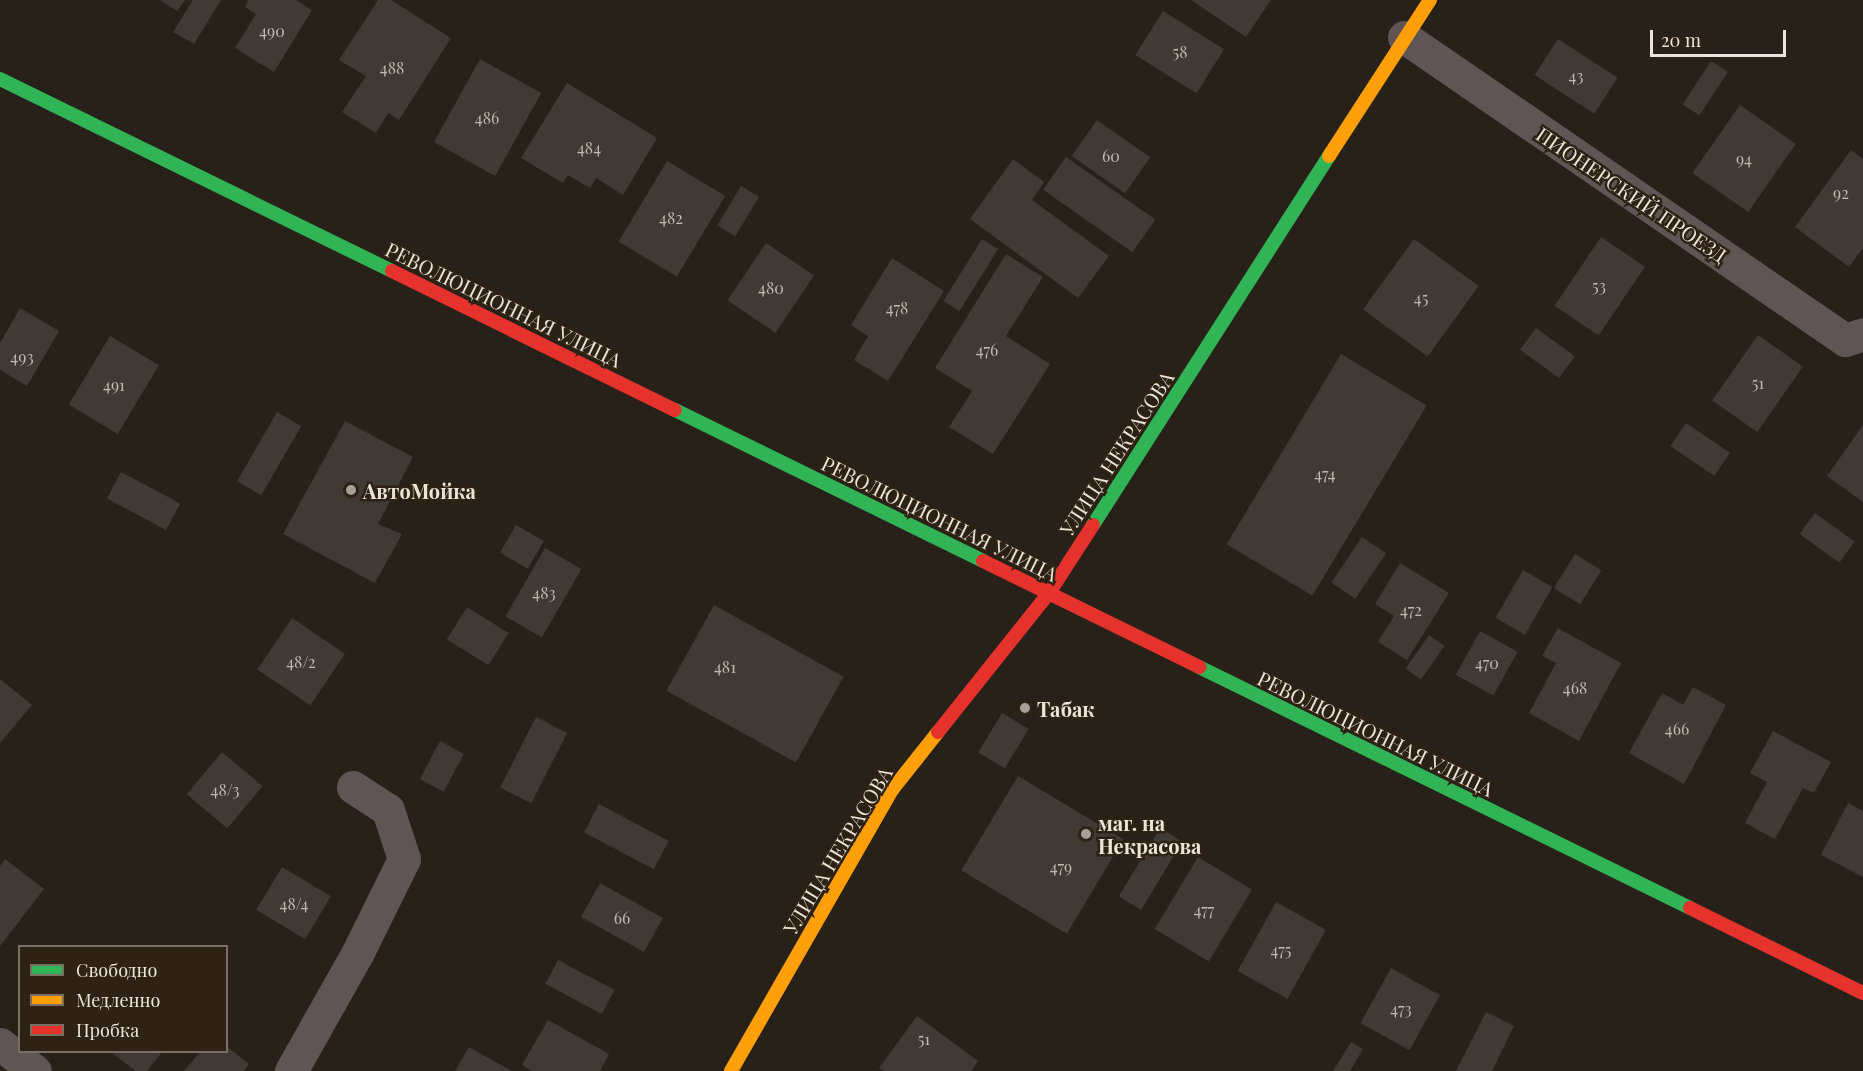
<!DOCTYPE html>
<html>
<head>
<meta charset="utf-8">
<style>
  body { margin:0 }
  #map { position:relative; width:1863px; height:1071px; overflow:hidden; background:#272119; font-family:"Playfair Display",serif }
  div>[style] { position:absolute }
  .building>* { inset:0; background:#403a34; transform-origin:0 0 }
  .street>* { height:33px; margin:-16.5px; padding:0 16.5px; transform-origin:16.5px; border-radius:16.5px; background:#605555 }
  .fast>* { height:14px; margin:-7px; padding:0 7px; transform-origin:7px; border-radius:7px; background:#30b455 }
  .slow>* { height:14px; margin:-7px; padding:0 7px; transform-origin:7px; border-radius:7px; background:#ff9f0a }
  .jam>* { height:14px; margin:-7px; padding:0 7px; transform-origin:7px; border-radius:7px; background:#e5322d }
  .dots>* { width:16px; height:16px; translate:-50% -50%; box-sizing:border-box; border:3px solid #2d2213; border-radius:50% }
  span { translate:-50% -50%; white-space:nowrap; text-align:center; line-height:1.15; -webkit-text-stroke:5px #2d2213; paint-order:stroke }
  .number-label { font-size:16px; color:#c1bab0 }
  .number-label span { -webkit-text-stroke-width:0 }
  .street-label { font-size:20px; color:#ece4da }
  .poi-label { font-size:20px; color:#ece4da; font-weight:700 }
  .left { translate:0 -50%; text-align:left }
  .legend { position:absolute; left:18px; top:945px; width:210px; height:108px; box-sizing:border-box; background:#2d2213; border:2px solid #797063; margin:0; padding:8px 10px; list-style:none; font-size:18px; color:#ece4da }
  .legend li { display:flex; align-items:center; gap:12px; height:30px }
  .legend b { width:30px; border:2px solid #797063 }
  .scale { position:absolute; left:1650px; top:30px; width:136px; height:27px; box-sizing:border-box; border:3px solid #ece4da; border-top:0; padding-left:8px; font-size:18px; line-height:21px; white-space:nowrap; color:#ece4da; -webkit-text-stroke:4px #2d2213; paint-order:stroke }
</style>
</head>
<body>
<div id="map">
  <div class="building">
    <div style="clip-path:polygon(160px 0,185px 0,177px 11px)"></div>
    <div style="clip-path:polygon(193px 0,221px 0,194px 44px,173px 32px)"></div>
    <div style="clip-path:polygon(249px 0,296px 0,312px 10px,274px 72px,235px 48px,256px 14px,245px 7px)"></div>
    <div style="clip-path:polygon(378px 0,391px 0,451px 38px,399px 120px,388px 113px,376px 133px,342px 112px,366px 76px,339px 60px)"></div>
    <div style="clip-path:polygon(1191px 0,1271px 0,1246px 37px)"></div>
    <div style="left:1163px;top:11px;width:72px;height:52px;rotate:32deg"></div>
    <div style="left:1558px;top:39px;width:71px;height:43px;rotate:33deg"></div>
    <div style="left:480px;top:59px;width:70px;height:95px;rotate:29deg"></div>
    <div style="left:1711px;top:61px;width:20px;height:52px;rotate:33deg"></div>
    <div style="clip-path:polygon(567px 83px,657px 138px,623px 195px,596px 178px,590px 188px,568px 175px,563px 183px,521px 158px)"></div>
    <div style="left:1740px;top:105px;width:68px;height:83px;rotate:35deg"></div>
    <div style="left:1097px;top:120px;width:65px;height:44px;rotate:35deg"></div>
    <div style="clip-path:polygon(1851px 150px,1863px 159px,1863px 248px,1849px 267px,1795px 227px)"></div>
    <div style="left:1066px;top:157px;width:109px;height:40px;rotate:35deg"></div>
    <div style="clip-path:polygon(1013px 159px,1044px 182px,1032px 200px,1109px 256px,1078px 298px,970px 219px)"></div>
    <div style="left:667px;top:161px;width:68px;height:94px;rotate:31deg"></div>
    <div style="left:741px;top:186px;width:21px;height:46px;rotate:31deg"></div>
    <div style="left:1601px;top:237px;width:53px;height:83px;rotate:34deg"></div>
    <div style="left:982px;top:239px;width:19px;height:73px;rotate:32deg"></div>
    <div style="left:1414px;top:239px;width:80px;height:87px;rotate:36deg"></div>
    <div style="left:766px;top:243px;width:58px;height:69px;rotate:34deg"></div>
    <div style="clip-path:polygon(1006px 254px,1043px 277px,1006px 336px,1050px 364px,993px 454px,949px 427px,972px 391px,935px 368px)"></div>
    <div style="clip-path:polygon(892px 258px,944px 291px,888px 381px,854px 360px,868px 336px,851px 325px)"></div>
    <div style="clip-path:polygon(20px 308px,59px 331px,27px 386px,0 370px,0 343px)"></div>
    <div style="left:1536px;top:328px;width:48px;height:27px;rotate:36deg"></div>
    <div style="left:1758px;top:335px;width:55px;height:80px;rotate:35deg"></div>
    <div style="left:110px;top:336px;width:57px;height:80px;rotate:31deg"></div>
    <div style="left:1341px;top:354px;width:100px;height:222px;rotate:31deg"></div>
    <div style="left:277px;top:412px;width:28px;height:80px;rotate:30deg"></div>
    <div style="clip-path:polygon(345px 421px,413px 457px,378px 524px,402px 534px,375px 583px,283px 534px)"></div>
    <div style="left:1686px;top:423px;width:53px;height:28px;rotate:34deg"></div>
    <div style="clip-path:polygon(1863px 425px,1863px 502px,1827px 476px)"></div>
    <div style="left:121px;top:472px;width:67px;height:30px;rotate:28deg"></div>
    <div style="left:1815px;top:513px;width:49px;height:26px;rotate:36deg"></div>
    <div style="left:516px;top:525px;width:32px;height:32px;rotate:30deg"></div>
    <div style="left:1362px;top:537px;width:29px;height:55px;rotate:34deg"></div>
    <div style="left:545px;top:548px;width:42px;height:79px;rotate:30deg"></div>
    <div style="left:1575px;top:554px;width:31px;height:40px;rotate:32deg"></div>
    <div style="clip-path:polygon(1400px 563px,1449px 593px,1407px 660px,1378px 642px,1394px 616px,1375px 604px)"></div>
    <div style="left:1523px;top:570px;width:34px;height:55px;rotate:30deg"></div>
    <div style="left:714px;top:605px;width:148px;height:98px;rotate:29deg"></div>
    <div style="left:467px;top:607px;width:49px;height:38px;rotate:32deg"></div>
    <div style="left:292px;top:618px;width:64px;height:62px;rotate:34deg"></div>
    <div style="clip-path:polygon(1558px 628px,1621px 663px,1579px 741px,1529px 713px,1556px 663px,1542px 656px)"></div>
    <div style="left:1480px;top:631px;width:43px;height:50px;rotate:29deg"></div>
    <div style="left:1429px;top:635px;width:19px;height:41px;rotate:35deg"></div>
    <div style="clip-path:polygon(0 679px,32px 705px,0 743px)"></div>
    <div style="clip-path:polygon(1693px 687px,1726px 705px,1684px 784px,1629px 753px,1662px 693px,1683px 705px)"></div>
    <div style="left:1002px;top:713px;width:31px;height:46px;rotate:31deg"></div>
    <div style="left:536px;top:717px;width:35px;height:79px;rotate:27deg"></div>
    <div style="clip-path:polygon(1773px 731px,1831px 762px,1814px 793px,1803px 788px,1775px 839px,1745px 823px,1767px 782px,1750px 773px)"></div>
    <div style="left:440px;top:741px;width:27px;height:43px;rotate:28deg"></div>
    <div style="left:222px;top:752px;width:53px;height:55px;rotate:40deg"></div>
    <div style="left:1018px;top:776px;width:123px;height:110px;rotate:31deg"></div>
    <div style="clip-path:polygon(1848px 803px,1863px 811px,1863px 877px,1821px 855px)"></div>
    <div style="left:599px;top:804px;width:79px;height:32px;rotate:28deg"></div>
    <div style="left:1160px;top:828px;width:26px;height:80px;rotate:31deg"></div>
    <div style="left:1198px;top:857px;width:63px;height:84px;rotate:31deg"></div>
    <div style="clip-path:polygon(5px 859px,44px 889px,0 946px,0 866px)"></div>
    <div style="left:282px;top:867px;width:57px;height:50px;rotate:31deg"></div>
    <div style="left:600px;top:883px;width:72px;height:39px;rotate:29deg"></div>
    <div style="left:1276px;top:902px;width:57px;height:79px;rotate:29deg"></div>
    <div style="left:558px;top:960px;width:64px;height:27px;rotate:28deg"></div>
    <div style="left:1391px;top:968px;width:56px;height:63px;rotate:29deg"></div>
    <div style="clip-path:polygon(1486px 1012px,1514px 1026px,1492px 1071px,1456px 1071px)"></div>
    <div style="clip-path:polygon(917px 1016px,978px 1061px,971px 1071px,884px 1071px,879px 1068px)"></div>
    <div style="clip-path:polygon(548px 1020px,609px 1054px,600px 1071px,532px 1071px,522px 1065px)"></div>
    <div style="clip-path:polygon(1351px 1042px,1363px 1049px,1350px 1071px,1333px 1071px)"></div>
    <div style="clip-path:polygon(226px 1046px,249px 1064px,244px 1071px,184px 1071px,200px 1052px,226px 1052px)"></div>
    <div style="clip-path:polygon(469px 1047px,512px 1071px,455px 1071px)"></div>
    <div style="clip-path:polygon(115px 1052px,162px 1052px,147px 1071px,136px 1071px,113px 1054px)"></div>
  </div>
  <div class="street">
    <div style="left:1404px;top:37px;width:535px;rotate:34.49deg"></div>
    <div style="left:1845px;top:340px;width:19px;rotate:-18deg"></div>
    <div style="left:0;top:1044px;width:44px;rotate:37.6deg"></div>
    <div style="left:291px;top:1071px;width:134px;rotate:-60.6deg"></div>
    <div style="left:357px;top:954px;width:106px;rotate:-63.7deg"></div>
    <div style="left:404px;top:859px;width:52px;rotate:-108.1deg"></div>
    <div style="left:388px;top:810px;width:42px;rotate:-146.7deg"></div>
  </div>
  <div class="fast">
    <div style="left:0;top:79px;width:436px;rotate:26.1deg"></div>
    <div style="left:675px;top:410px;width:343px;rotate:26.1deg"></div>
    <div style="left:1093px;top:525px;width:438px;rotate:-57.4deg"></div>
    <div style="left:1199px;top:667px;width:547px;rotate:26.14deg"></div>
  </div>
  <div class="slow">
    <div style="left:1329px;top:156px;width:186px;rotate:-57.1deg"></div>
    <div style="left:731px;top:1071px;width:324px;rotate:-60.2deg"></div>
    <div style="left:892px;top:790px;width:74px;rotate:-51.6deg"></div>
  </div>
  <div class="jam">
    <div style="left:392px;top:271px;width:315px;rotate:26.2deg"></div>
    <div style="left:983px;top:561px;width:241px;rotate:26.1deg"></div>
    <div style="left:938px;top:732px;width:178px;rotate:-51.4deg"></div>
    <div style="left:1049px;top:593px;width:81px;rotate:-57.1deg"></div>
    <div style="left:1690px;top:908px;width:193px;rotate:26.2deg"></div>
  </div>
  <div class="dots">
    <div style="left:351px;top:490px;background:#a7a096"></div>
    <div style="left:1025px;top:708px;background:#a7a096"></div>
    <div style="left:1086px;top:834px;background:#a7a096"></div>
  </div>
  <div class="number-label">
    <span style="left:272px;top:31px">490</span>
    <span style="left:1180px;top:52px">58</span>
    <span style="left:392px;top:68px">488</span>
    <span style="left:1576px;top:76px">43</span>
    <span style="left:487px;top:118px">486</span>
    <span style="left:589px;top:148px">484</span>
    <span style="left:1111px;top:156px">60</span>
    <span style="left:1744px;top:159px">94</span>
    <span style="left:1841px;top:193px">92</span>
    <span style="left:671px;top:218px">482</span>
    <span style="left:1599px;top:286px">53</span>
    <span style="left:771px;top:288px">480</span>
    <span style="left:1421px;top:298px">45</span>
    <span style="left:897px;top:308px">478</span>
    <span style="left:987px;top:350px">476</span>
    <span style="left:22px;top:357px">493</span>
    <span style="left:1758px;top:383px">51</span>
    <span style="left:114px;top:385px">491</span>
    <span style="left:1325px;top:474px">474</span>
    <span style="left:544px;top:593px">483</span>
    <span style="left:1411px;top:610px">472</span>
    <span style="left:301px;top:662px">48/2</span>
    <span style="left:1487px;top:663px">470</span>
    <span style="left:725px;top:667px">481</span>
    <span style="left:1575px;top:688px">468</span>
    <span style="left:1677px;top:729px">466</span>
    <span style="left:225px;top:790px">48/3</span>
    <span style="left:1061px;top:867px">479</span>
    <span style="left:294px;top:904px">48/4</span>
    <span style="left:1204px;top:910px">477</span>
    <span style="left:622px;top:918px">66</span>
    <span style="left:1281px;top:950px">475</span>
    <span style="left:1401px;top:1009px">473</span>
    <span style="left:924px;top:1039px">51</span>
  </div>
  <div class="street-label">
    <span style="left:1632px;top:194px;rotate:34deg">ПИОНЕРСКИЙ ПРОЕЗД</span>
    <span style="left:504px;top:304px;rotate:26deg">РЕВОЛЮЦИОННАЯ УЛИЦА</span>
    <span style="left:1116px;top:453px;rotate:-57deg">УЛИЦА НЕКРАСОВА</span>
    <span style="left:940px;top:518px;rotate:26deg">РЕВОЛЮЦИОННАЯ УЛИЦА</span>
    <span style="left:1376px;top:733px;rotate:26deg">РЕВОЛЮЦИОННАЯ УЛИЦА</span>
    <span style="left:837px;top:850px;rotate:-59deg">УЛИЦА НЕКРАСОВА</span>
  </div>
  <div class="poi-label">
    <span class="left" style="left:363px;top:490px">АвтоМойка</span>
    <span class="left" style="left:1037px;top:708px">Табак</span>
    <span class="left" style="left:1098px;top:834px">маг. на<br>Некрасова</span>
  </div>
  <ul class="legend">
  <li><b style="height:8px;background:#30b455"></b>Свободно</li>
  <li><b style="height:8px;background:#ff9f0a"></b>Медленно</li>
  <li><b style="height:8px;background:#e5322d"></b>Пробка</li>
  </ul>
  <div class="scale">20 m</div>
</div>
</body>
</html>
